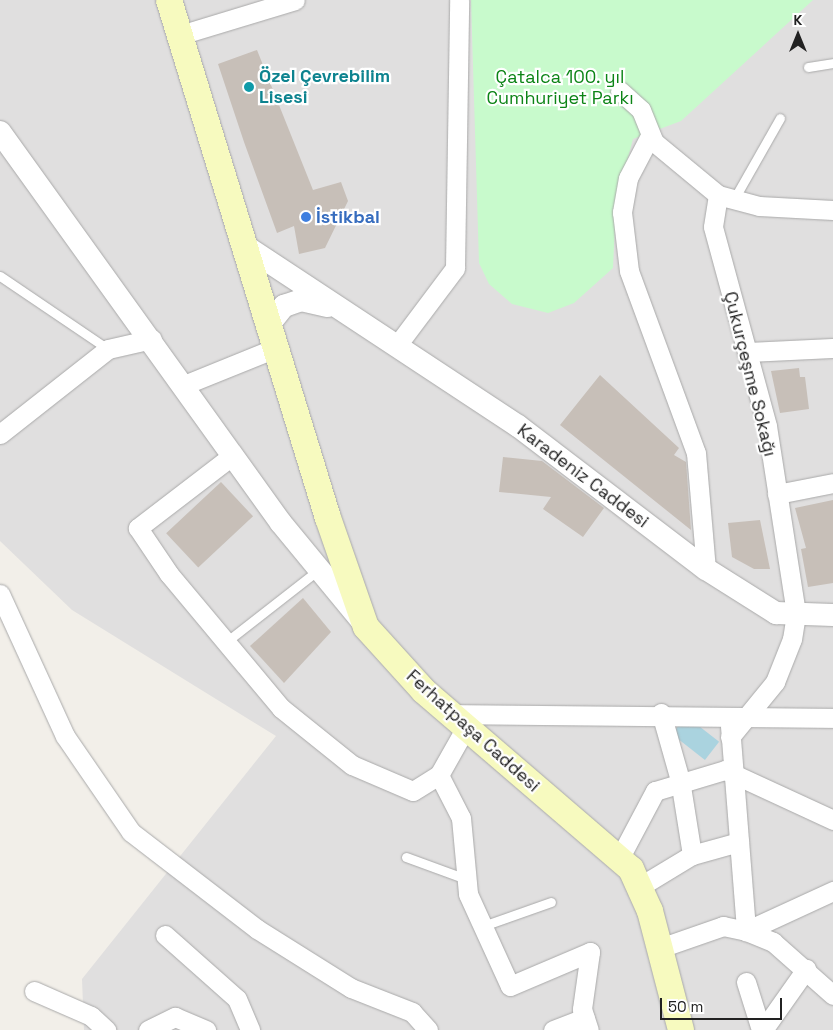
<!DOCTYPE html>
<html>
<head>
<meta charset="utf-8">
<style>
  body { margin:0 }
  #map { position:relative; width:833px; height:1030px; overflow:hidden; background:#f2efe9; font-family:"Space Grotesk",sans-serif }
  div>[style] { position:absolute }
  .residential>* { inset:0; background:#e0dfdf }
  .park>* { inset:0; background:#c8facc }
  .water>* { inset:0; background:#aad3df; transform-origin:0 0 }
  .building>* { inset:0; background:#c7bfb8; transform-origin:0 0 }
  .roads { filter:drop-shadow(0 0 1px #a9a9a9) drop-shadow(0 0 1px #a9a9a9) }
  .service>* { height:9px; margin:-4.5px; padding:0 4.5px; transform-origin:4.5px; border-radius:4.5px; background:#fff }
  .minor>* { height:19px; margin:-9.5px; padding:0 9.5px; transform-origin:9.5px; border-radius:9.5px; background:#fff }
  .tertiary>* { height:22px; margin:-11px; padding:0 11px; transform-origin:11px; border-radius:11px; background:#fff }
  .secondary>* { height:26px; margin:-13px; padding:0 13px; transform-origin:13px; border-radius:13px; background:#f7fabf }
  .dots>* { width:14px; height:14px; translate:-50% -50%; box-sizing:border-box; border:2px solid #fff; border-radius:50% }
  span { translate:-50% -50%; white-space:nowrap; text-align:center; line-height:1.15; -webkit-text-stroke:4.5px #fff; paint-order:stroke }
  .culture-label { font-size:18px; color:#0d838f; font-weight:700 }
  .left { translate:0 -50%; text-align:left }
  .park-label { font-size:18px; color:#0c8416 }
  .shop-label { font-size:18px; color:#366cbe; font-weight:700 }
  .street-label { font-size:18px; color:#222 }
  .north { position:absolute; left:773px; top:10px; width:50px; height:50px; -webkit-text-stroke:4px #fff; paint-order:stroke; rotate:0deg; font-size:14px; font-weight:700; line-height:20px; text-align:center; color:#222 }
  .north::after { content:''; display:block; margin:auto; width:18px; height:22px; background:#222; clip-path:polygon(50% 0,100% 100%,50% 72%,0 100%) }
  .scale { position:absolute; left:660px; top:998px; width:122px; height:22px; box-sizing:border-box; border:2px solid #222; border-top:0; padding-left:6px; font-size:15px; line-height:18px; white-space:nowrap; color:#222; -webkit-text-stroke:4px #fff; paint-order:stroke }
</style>
</head>
<body>
<div id="map">
  <div class="residential">
    <div style="clip-path:polygon(0 0,833px 0,833px 1030px,84px 1030px,82px 979px,276px 736px,72px 610px,0 541px)"></div>
  </div>
  <div class="park">
    <div style="clip-path:polygon(471px 0,813px 0,681px 121px,633px 139px,616px 203px,613px 268px,574px 303px,548px 313px,512px 304px,489px 284px,479px 263px)"></div>
  </div>
  <div class="water">
    <div style="left:686px;top:716px;width:42px;height:23px;rotate:38deg"></div>
  </div>
  <div class="building">
    <div style="clip-path:polygon(257px 50px,313px 190px,341px 182px,348px 201px,325px 248px,299px 254px,294px 226px,277px 233px,244px 142px,218px 64px)"></div>
    <div style="clip-path:polygon(799px 368px,800px 377px,805px 377px,809px 409px,780px 413px,771px 371px)"></div>
    <div style="clip-path:polygon(600px 375px,679px 448px,674px 455px,686px 462px,691px 530px,560px 425px)"></div>
    <div style="clip-path:polygon(503px 457px,542px 461px,604px 508px,583px 537px,543px 509px,551px 497px,499px 492px)"></div>
    <div style="left:221px;top:482px;width:47px;height:75px;rotate:47deg"></div>
    <div style="clip-path:polygon(833px 500px,833px 583px,808px 587px,801px 549px,806px 548px,795px 508px)"></div>
    <div style="clip-path:polygon(760px 520px,770px 569px,754px 569px,732px 557px,728px 523px)"></div>
    <div style="clip-path:polygon(303px 598px,331px 632px,284px 683px,250px 646px)"></div>
  </div>
  <div class="roads">
    <div class="service">
      <div style="left:808px;top:67px;width:25px;rotate:-9deg"></div>
      <div style="left:734px;top:199px;width:93px;rotate:-60.4deg"></div>
      <div style="left:0;top:276px;width:130px;rotate:34.1deg"></div>
      <div style="left:226px;top:642px;width:117px;rotate:-38deg"></div>
      <div style="left:406px;top:857px;width:64px;rotate:20.1deg"></div>
      <div style="left:483px;top:926px;width:72px;rotate:-19.4deg"></div>
    </div>
    <div class="minor">
      <div style="left:180px;top:35px;width:120px;rotate:-16.9deg"></div>
      <div style="left:620px;top:91px;width:28px;rotate:42deg"></div>
      <div style="left:641px;top:110px;width:35px;rotate:68deg"></div>
      <div style="left:654px;top:142px;width:83px;rotate:39.6deg"></div>
      <div style="left:718px;top:195px;width:42px;rotate:15deg"></div>
      <div style="left:759px;top:206px;width:74px;rotate:3.1deg"></div>
      <div style="left:650px;top:136px;width:47px;rotate:117.6deg"></div>
      <div style="left:628px;top:178px;width:35px;rotate:100deg"></div>
      <div style="left:622px;top:212px;width:59px;rotate:83.2deg"></div>
      <div style="left:629px;top:271px;width:194px;rotate:69.8deg"></div>
      <div style="left:696px;top:453px;width:116px;rotate:85.1deg"></div>
      <div style="left:718px;top:195px;width:32px;rotate:99deg"></div>
      <div style="left:713px;top:227px;width:206px;rotate:74.8deg"></div>
      <div style="left:767px;top:426px;width:190px;rotate:81.2deg"></div>
      <div style="left:796px;top:614px;width:25px;rotate:99deg"></div>
      <div style="left:792px;top:639px;width:46px;rotate:111.6deg"></div>
      <div style="left:775px;top:682px;width:71px;rotate:129.3deg"></div>
      <div style="left:398px;top:344px;width:95px;rotate:-53.1deg"></div>
      <div style="left:455px;top:268px;width:268px;rotate:-89.1deg"></div>
      <div style="left:747px;top:352px;width:86px;rotate:-2.7deg"></div>
      <div style="left:184px;top:385px;width:101px;rotate:-22deg"></div>
      <div style="left:0;top:434px;width:137px;rotate:-38.2deg"></div>
      <div style="left:108px;top:349px;width:45px;rotate:-12.8deg"></div>
      <div style="left:233px;top:455px;width:120px;rotate:142.5deg"></div>
      <div style="left:138px;top:528px;width:55px;rotate:56deg"></div>
      <div style="left:169px;top:574px;width:175px;rotate:50.1deg"></div>
      <div style="left:281px;top:708px;width:91px;rotate:38.8deg"></div>
      <div style="left:352px;top:765px;width:66px;rotate:23.1deg"></div>
      <div style="left:413px;top:791px;width:31px;rotate:-32deg"></div>
      <div style="left:439px;top:775px;width:55px;rotate:-60.6deg"></div>
      <div style="left:777px;top:494px;width:57px;rotate:-11.1deg"></div>
      <div style="left:0;top:594px;width:156px;rotate:65.4deg"></div>
      <div style="left:65px;top:736px;width:116px;rotate:55.5deg"></div>
      <div style="left:131px;top:832px;width:159px;rotate:37.6deg"></div>
      <div style="left:257px;top:929px;width:111px;rotate:32.1deg"></div>
      <div style="left:351px;top:988px;width:66px;rotate:21.5deg"></div>
      <div style="left:412px;top:1012px;width:24px;rotate:48deg"></div>
      <div style="left:661px;top:713px;width:70px;rotate:74.2deg"></div>
      <div style="left:680px;top:780px;width:76px;rotate:80.9deg"></div>
      <div style="left:692px;top:855px;width:49px;rotate:-15.5deg"></div>
      <div style="left:451px;top:714px;width:382px;rotate:0.6deg"></div>
      <div style="left:730px;top:726px;width:206px;rotate:85.5deg"></div>
      <div style="left:746px;top:931px;width:96px;rotate:-24.7deg"></div>
      <div style="left:439px;top:775px;width:48px;rotate:62.9deg"></div>
      <div style="left:461px;top:818px;width:76px;rotate:84.7deg"></div>
      <div style="left:468px;top:894px;width:101px;rotate:65.5deg"></div>
      <div style="left:510px;top:986px;width:87px;rotate:-23deg"></div>
      <div style="left:590px;top:952px;width:58px;rotate:98deg"></div>
      <div style="left:582px;top:1009px;width:22px;rotate:72deg"></div>
      <div style="left:619px;top:859px;width:77px;rotate:-62.1deg"></div>
      <div style="left:655px;top:791px;width:73px;rotate:-16.7deg"></div>
      <div style="left:725px;top:770px;width:119px;rotate:24.8deg"></div>
      <div style="left:639px;top:887px;width:62px;rotate:-31.1deg"></div>
      <div style="left:165px;top:935px;width:96px;rotate:41.6deg"></div>
      <div style="left:237px;top:999px;width:34px;rotate:67deg"></div>
      <div style="left:660px;top:948px;width:67px;rotate:-19.2deg"></div>
      <div style="left:723px;top:926px;width:24px;rotate:12deg"></div>
      <div style="left:746px;top:931px;width:29px;rotate:22deg"></div>
      <div style="left:773px;top:942px;width:80px;rotate:41.5deg"></div>
      <div style="left:746px;top:982px;width:50px;rotate:72.6deg"></div>
      <div style="left:34px;top:991px;width:62px;rotate:23.7deg"></div>
      <div style="left:91px;top:1016px;width:21px;rotate:43deg"></div>
      <div style="left:148px;top:1030px;width:30px;rotate:-26deg"></div>
      <div style="left:175px;top:1017px;width:34px;rotate:23deg"></div>
      <div style="left:553px;top:1030px;width:34px;rotate:-21deg"></div>
      <div style="left:763px;top:1030px;width:75px;rotate:-54.8deg"></div>
    </div>
    <div class="tertiary">
      <div style="left:0;top:132px;width:481px;rotate:54.3deg"></div>
      <div style="left:281px;top:523px;width:126px;rotate:50.5deg"></div>
      <div style="left:242px;top:244px;width:331px;rotate:33.4deg"></div>
      <div style="left:518px;top:426px;width:236px;rotate:37.3deg"></div>
      <div style="left:706px;top:569px;width:83px;rotate:32.2deg"></div>
      <div style="left:776px;top:613px;width:57px;rotate:2deg"></div>
      <div style="left:271px;top:322px;width:21px;rotate:-51deg"></div>
      <div style="left:284px;top:306px;width:18px;rotate:-19deg"></div>
      <div style="left:301px;top:300px;width:27px;rotate:13deg"></div>
    </div>
    <div class="secondary">
      <div style="left:169px;top:0;width:542px;rotate:72.94deg"></div>
      <div style="left:328px;top:518px;width:115px;rotate:70.8deg"></div>
      <div style="left:366px;top:627px;width:86px;rotate:47.8deg"></div>
      <div style="left:424px;top:691px;width:273px;rotate:40.7deg"></div>
      <div style="left:631px;top:869px;width:46px;rotate:65.7deg"></div>
      <div style="left:650px;top:911px;width:123px;rotate:75.4deg"></div>
    </div>
  </div>
  <div class="dots">
    <div style="left:249px;top:87px;background:#0f9aa8"></div>
    <div style="left:306px;top:217px;background:#3f7fe0"></div>
  </div>
  <div class="culture-label">
    <span class="left" style="left:259px;top:87px">Özel Çevrebilim<br>Lisesi</span>
  </div>
  <div class="park-label">
    <span style="left:560px;top:88px">Çatalca 100. yıl<br>Cumhuriyet Parkı</span>
  </div>
  <div class="shop-label">
    <span class="left" style="left:316px;top:217px">İstikbal</span>
  </div>
  <div class="street-label">
    <span style="left:750px;top:374px;rotate:76deg">Çukurçeşme Sokağı</span>
    <span style="left:583px;top:476px;rotate:37deg">Karadeniz Caddesi</span>
    <span style="left:473px;top:731px;rotate:42deg">Ferhatpaşa Caddesi</span>
  </div>
  <div class="north">K</div>
  <div class="scale">50 m</div>
</div>
</body>
</html>
